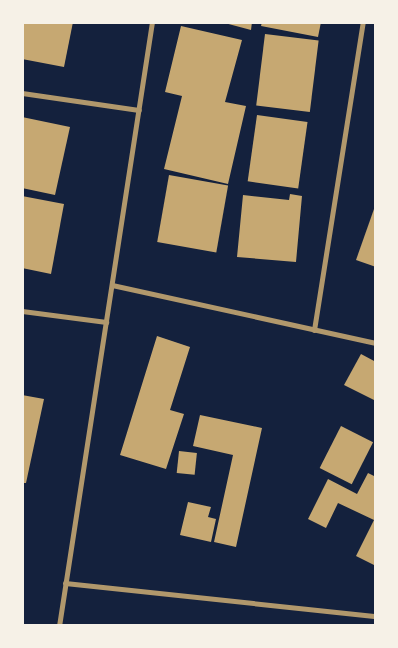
<!DOCTYPE html>
<html>
<head>
<meta charset="utf-8">
<style>
  body { margin:0 }
  #map { position:relative; width:398px; height:648px; overflow:hidden; background:#14213d; font-family:Spectral,serif }
  div>[style] { position:absolute }
  .building>* { inset:0; background:#c6a872; transform-origin:0 0 }
  .minor>* { height:5px; margin:-2.5px; padding:0 2.5px; transform-origin:2.5px; border-radius:2.5px; background:#b1986c }
  span { translate:-50% -50%; white-space:nowrap; text-align:center; line-height:1.15; -webkit-text-stroke:5px #f6f1e7; paint-order:stroke }
  .frame { position:absolute; inset:0; border:24px solid #f6f1e7; pointer-events:none }
</style>
</head>
<body>
<div id="map">
  <div class="building">
    <div style="clip-path:polygon(22px 22px,73px 22px,64px 67px,22px 59px)"></div>
    <div style="clip-path:polygon(221px 22px,252px 22px,251px 30px)"></div>
    <div style="clip-path:polygon(262px 22px,321px 22px,318px 37px,261px 26px)"></div>
    <div style="clip-path:polygon(181px 26px,242px 40px,225px 102px,246px 106px,228px 184px,164px 169px,182px 96px,165px 92px)"></div>
    <div style="left:265px;top:34px;width:54px;height:72px;rotate:7deg"></div>
    <div style="left:257px;top:115px;width:51px;height:67px;rotate:8deg"></div>
    <div style="clip-path:polygon(22px 117px,70px 127px,55px 195px,22px 188px)"></div>
    <div style="left:169px;top:175px;width:60px;height:68px;rotate:10deg"></div>
    <div style="clip-path:polygon(290px 194px,302px 196px,296px 262px,237px 257px,243px 195px,289px 200px)"></div>
    <div style="clip-path:polygon(22px 196px,64px 204px,51px 274px,22px 268px)"></div>
    <div style="clip-path:polygon(374px 209px,376px 210px,376px 267px,356px 260px)"></div>
    <div style="clip-path:polygon(157px 336px,190px 347px,170px 410px,184px 414px,166px 469px,120px 455px)"></div>
    <div style="clip-path:polygon(361px 354px,376px 362px,376px 401px,344px 385px)"></div>
    <div style="clip-path:polygon(22px 395px,44px 399px,26px 483px,22px 483px)"></div>
    <div style="clip-path:polygon(200px 415px,262px 428px,236px 547px,214px 542px,233px 455px,193px 446px)"></div>
    <div style="left:341px;top:426px;width:36px;height:47px;rotate:27deg"></div>
    <div style="left:179px;top:451px;width:18px;height:22px;rotate:6deg"></div>
    <div style="clip-path:polygon(368px 473px,376px 477px,376px 566px,356px 556px,374px 520px,338px 503px,326px 528px,308px 519px,328px 479px,357px 494px)"></div>
    <div style="clip-path:polygon(188px 502px,211px 507px,208px 517px,216px 519px,211px 542px,180px 535px)"></div>
  </div>
  <div class="minor">
    <div style="left:22px;top:93px;width:118px;rotate:8.3deg"></div>
    <div style="left:112px;top:285px;width:270px;rotate:12.4deg"></div>
    <div style="left:22px;top:311px;width:85px;rotate:7.5deg"></div>
    <div style="left:314px;top:330px;width:312px;rotate:-81deg"></div>
    <div style="left:65px;top:583px;width:313px;rotate:6.1deg"></div>
    <div style="left:59px;top:626px;width:611px;rotate:-81.25deg"></div>
  </div>
  <div class="frame"></div>
</div>
</body>
</html>
